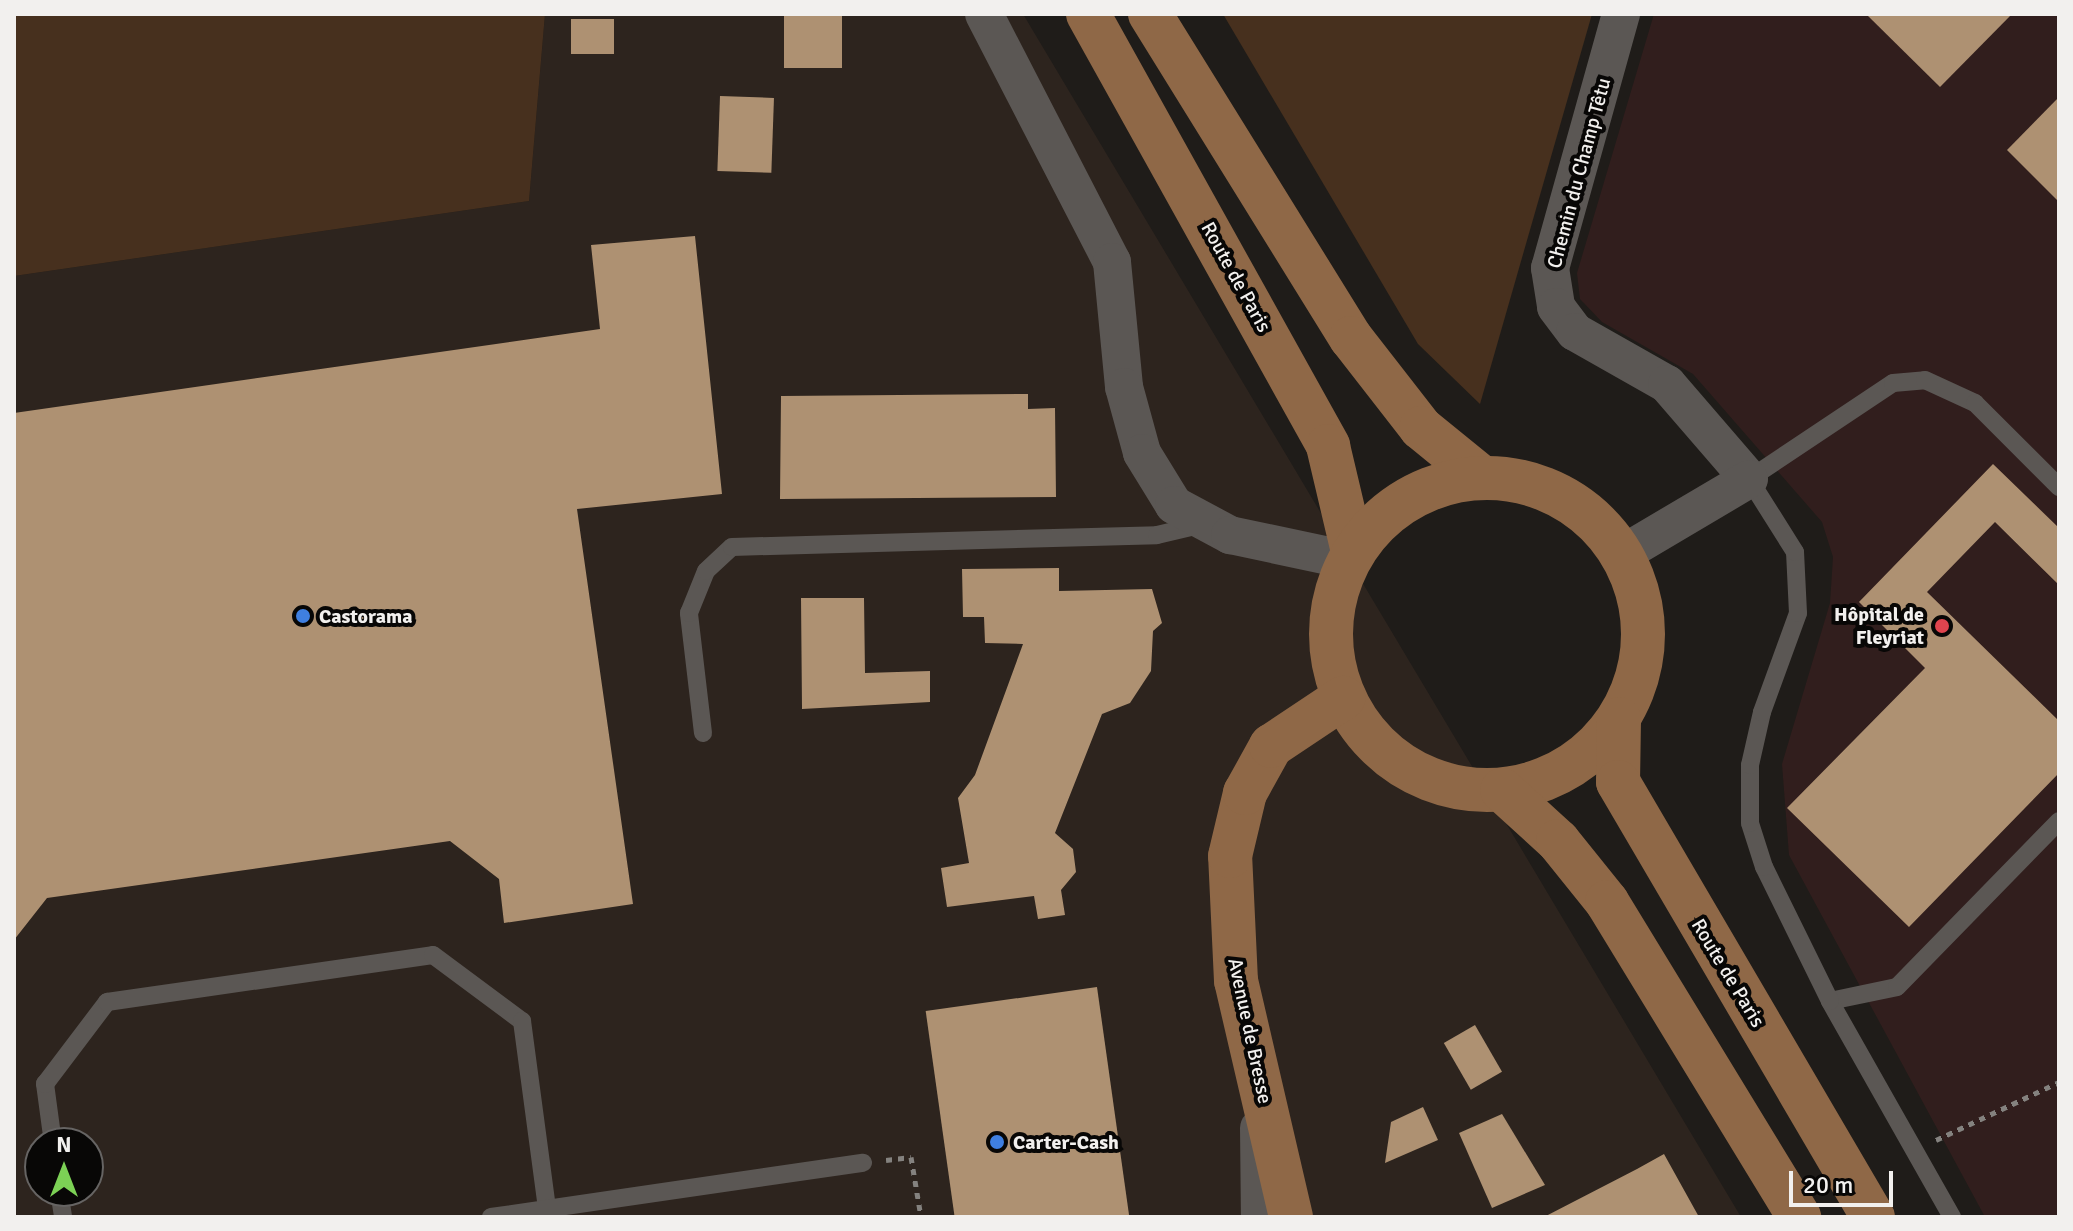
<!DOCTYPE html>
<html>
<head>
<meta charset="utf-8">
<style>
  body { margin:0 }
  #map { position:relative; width:2073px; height:1231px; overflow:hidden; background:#1f1c19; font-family:Signika,sans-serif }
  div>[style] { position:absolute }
  .built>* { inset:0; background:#2d241e }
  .medical>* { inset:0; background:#311e1d }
  .green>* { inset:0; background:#47301e }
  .building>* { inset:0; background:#ae9172; transform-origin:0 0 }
  .path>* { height:5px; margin-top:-2.5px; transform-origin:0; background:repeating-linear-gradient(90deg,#84827f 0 6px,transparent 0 12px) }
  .lane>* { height:18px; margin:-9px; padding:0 9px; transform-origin:9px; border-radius:9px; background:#5b5754 }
  .street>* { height:38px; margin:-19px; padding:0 19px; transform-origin:19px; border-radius:19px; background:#5b5754 }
  .primary>* { height:44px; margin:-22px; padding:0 22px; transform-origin:22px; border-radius:22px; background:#8f6847 }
  .primary>.ring { margin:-22px; padding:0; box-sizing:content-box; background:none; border:44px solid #8f6847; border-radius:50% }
  .dots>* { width:22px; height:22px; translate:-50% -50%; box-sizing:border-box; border:4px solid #080706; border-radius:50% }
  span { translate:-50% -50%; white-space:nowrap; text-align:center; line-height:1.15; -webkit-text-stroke:8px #080706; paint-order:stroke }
  .street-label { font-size:20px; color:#f2f0ee }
  .poi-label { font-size:20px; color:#f2f0ee; font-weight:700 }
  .right { translate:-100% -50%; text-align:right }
  .left { translate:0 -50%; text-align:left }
  .frame { position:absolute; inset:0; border:16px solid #f2f0ee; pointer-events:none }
  .north { position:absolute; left:24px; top:1127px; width:80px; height:80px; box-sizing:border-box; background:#080706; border:2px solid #666463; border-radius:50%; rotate:0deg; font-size:22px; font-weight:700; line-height:32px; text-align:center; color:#f2f0ee }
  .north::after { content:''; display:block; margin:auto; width:28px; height:36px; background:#7cd155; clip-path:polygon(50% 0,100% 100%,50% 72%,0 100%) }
  .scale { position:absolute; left:1789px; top:1171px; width:104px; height:36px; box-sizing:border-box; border:4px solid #f2f0ee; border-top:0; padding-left:10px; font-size:24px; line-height:28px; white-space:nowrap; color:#f2f0ee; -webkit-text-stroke:6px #080706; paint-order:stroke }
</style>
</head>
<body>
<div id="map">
  <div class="built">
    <div style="clip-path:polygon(evenodd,545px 14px,1023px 14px,1741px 1217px,14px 1217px,14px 276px,529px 201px,545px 14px,40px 1143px,88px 1143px,88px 1191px,40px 1191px,40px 1143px)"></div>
  </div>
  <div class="medical">
    <div style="clip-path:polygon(1654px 14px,2059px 14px,2059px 1217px,1985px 1217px,1789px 855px,1782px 764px,1830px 603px,1833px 557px,1822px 522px,1693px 374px,1602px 322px,1580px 299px,1577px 273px)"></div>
  </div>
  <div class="green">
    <div style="clip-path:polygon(14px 14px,545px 14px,529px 201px,14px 276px)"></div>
    <div style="clip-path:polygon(1223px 14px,1592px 14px,1480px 404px,1418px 344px)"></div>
  </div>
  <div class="building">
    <div style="left:784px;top:14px;width:58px;height:54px"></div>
    <div style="clip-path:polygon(1866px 14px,2012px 14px,1940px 87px)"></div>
    <div style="left:614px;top:19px;width:35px;height:43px;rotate:90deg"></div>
    <div style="left:720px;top:96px;width:54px;height:75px;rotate:2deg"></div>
    <div style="clip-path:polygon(2059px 97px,2059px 202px,2007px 150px)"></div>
    <div style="clip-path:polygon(695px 236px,722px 494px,577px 509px,633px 904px,504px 923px,499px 879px,450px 841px,47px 898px,14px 940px,14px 413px,600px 329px,591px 245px)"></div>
    <div style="clip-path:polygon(1028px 394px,1028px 409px,1055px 408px,1056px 497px,780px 499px,781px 396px)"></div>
    <div style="clip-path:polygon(1993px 464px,2059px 528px,2059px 585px,1995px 522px,1927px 592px,2059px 721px,2059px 773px,1909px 927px,1787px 808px,1925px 668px,1859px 602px)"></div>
    <div style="clip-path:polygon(1059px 568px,1059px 591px,1152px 589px,1162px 623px,1153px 631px,1151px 671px,1130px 703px,1102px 714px,1055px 833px,1073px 849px,1076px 872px,1061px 890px,1065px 915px,1038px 919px,1034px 896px,947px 907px,941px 868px,969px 863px,958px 798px,975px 775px,1023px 644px,985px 643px,984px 617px,963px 617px,962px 569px)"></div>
    <div style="clip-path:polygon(801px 598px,864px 598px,865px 673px,930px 671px,930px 702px,802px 709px)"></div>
    <div style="left:1097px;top:987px;width:232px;height:173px;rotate:82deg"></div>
    <div style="left:1475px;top:1025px;width:54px;height:36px;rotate:60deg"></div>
    <div style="clip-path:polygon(1423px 1107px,1438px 1140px,1385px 1163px,1391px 1122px)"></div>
    <div style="clip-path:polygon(1502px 1114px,1545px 1185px,1492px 1208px,1459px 1133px)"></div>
    <div style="clip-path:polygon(1664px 1154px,1699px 1217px,1544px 1217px,1637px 1169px)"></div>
  </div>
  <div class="path">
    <div style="left:1936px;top:1140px;width:136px;rotate:-25.2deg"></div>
    <div style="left:886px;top:1160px;width:25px;rotate:-7deg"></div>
    <div style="left:911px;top:1157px;width:61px;rotate:80.5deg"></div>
  </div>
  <div class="lane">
    <div style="left:703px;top:733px;width:121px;rotate:-96.7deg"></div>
    <div style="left:689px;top:613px;width:45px;rotate:-68deg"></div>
    <div style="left:706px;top:571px;width:35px;rotate:-43deg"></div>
    <div style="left:732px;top:547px;width:425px;rotate:-1.6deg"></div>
    <div style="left:1157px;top:535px;width:48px;rotate:-13.2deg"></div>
    <div style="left:1830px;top:1001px;width:68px;rotate:-11.8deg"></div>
    <div style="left:1897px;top:987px;width:232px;rotate:-45.7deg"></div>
    <div style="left:53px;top:1143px;width:60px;rotate:-97.7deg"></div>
    <div style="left:45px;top:1084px;width:103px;rotate:-52.9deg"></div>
    <div style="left:107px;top:1002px;width:329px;rotate:-8.2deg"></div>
    <div style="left:433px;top:955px;width:111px;rotate:36.6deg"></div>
    <div style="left:522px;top:1021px;width:198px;rotate:82.4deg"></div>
    <div style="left:59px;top:1191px;width:26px;rotate:81deg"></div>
    <div style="left:491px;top:1217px;width:376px;rotate:-8.3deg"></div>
    <div style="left:1952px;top:1217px;width:248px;rotate:-119.5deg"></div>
    <div style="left:1830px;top:1001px;width:149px;rotate:-116.2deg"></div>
    <div style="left:1764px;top:867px;width:46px;rotate:-107.7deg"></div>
    <div style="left:1750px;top:823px;width:58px;rotate:-90deg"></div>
    <div style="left:1750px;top:765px;width:54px;rotate:-77.2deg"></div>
    <div style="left:1762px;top:712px;width:105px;rotate:-70deg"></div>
    <div style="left:1798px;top:613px;width:61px;rotate:-92.8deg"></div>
    <div style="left:1795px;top:552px;width:86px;rotate:-122.2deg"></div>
    <div style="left:1749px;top:479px;width:173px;rotate:-33.7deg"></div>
    <div style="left:1893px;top:383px;width:32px;rotate:-5deg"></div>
    <div style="left:1925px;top:380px;width:55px;rotate:24.7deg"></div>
    <div style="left:1975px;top:403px;width:119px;rotate:45deg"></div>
  </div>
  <div class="street">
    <div style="left:984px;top:14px;width:279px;rotate:62.7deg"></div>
    <div style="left:1112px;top:262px;width:126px;rotate:84.5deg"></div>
    <div style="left:1124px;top:387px;width:68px;rotate:74.7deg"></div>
    <div style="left:1142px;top:453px;width:61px;rotate:58.4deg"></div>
    <div style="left:1174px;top:505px;width:64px;rotate:28.2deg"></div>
    <div style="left:1230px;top:535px;width:121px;rotate:12deg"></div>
    <div style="left:1621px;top:14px;width:264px;rotate:105.6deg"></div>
    <div style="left:1550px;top:268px;width:39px;rotate:81deg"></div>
    <div style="left:1556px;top:307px;width:31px;rotate:53deg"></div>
    <div style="left:1575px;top:332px;width:106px;rotate:29.5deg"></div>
    <div style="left:1667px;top:384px;width:125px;rotate:49.2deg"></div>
    <div style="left:1749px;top:479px;width:147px;rotate:149.4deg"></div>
    <div style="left:1259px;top:1128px;width:89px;rotate:89.4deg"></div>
  </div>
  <div class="primary">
    <div style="left:1088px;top:14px;width:494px;rotate:60.9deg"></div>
    <div style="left:1328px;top:446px;width:109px;rotate:76.7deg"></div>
    <div style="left:1150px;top:14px;width:381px;rotate:58.2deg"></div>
    <div style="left:1351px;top:338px;width:114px;rotate:52.1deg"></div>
    <div style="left:1421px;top:428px;width:77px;rotate:39.2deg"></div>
    <div class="ring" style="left:1331px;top:478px;width:268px;height:268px"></div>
    <div style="left:1619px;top:719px;width:63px;rotate:90.9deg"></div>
    <div style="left:1618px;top:782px;width:504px;rotate:59.62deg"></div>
    <div style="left:1502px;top:790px;width:76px;rotate:42.3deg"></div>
    <div style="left:1558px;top:841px;width:78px;rotate:51.2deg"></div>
    <div style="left:1607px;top:902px;width:369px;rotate:58.6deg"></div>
    <div style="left:1291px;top:1217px;width:242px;rotate:-103.1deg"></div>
    <div style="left:1236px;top:981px;width:125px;rotate:-92.7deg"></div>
    <div style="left:1230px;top:856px;width:65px;rotate:-76.6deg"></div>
    <div style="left:1245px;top:793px;width:54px;rotate:-61deg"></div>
    <div style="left:1271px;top:746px;width:87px;rotate:-33.7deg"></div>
  </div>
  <div class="dots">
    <div style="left:303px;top:616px;background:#3f7fe0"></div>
    <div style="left:1942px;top:626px;background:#e0444e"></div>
    <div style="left:997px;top:1142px;background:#3f7fe0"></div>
  </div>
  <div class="street-label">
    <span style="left:1579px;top:173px;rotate:-75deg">Chemin du Champ Têtu</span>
    <span style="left:1236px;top:277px;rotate:61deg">Route de Paris</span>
    <span style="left:1728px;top:973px;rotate:59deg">Route de Paris</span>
    <span style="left:1250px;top:1031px;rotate:78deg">Avenue de Bresse</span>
  </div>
  <div class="poi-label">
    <span class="right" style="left:1924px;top:626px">Hôpital de<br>Fleyriat</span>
    <span class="left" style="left:319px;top:616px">Castorama</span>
    <span class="left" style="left:1013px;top:1142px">Carter-Cash</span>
  </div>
  <div class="frame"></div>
  <div class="north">N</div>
  <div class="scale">20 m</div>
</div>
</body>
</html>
